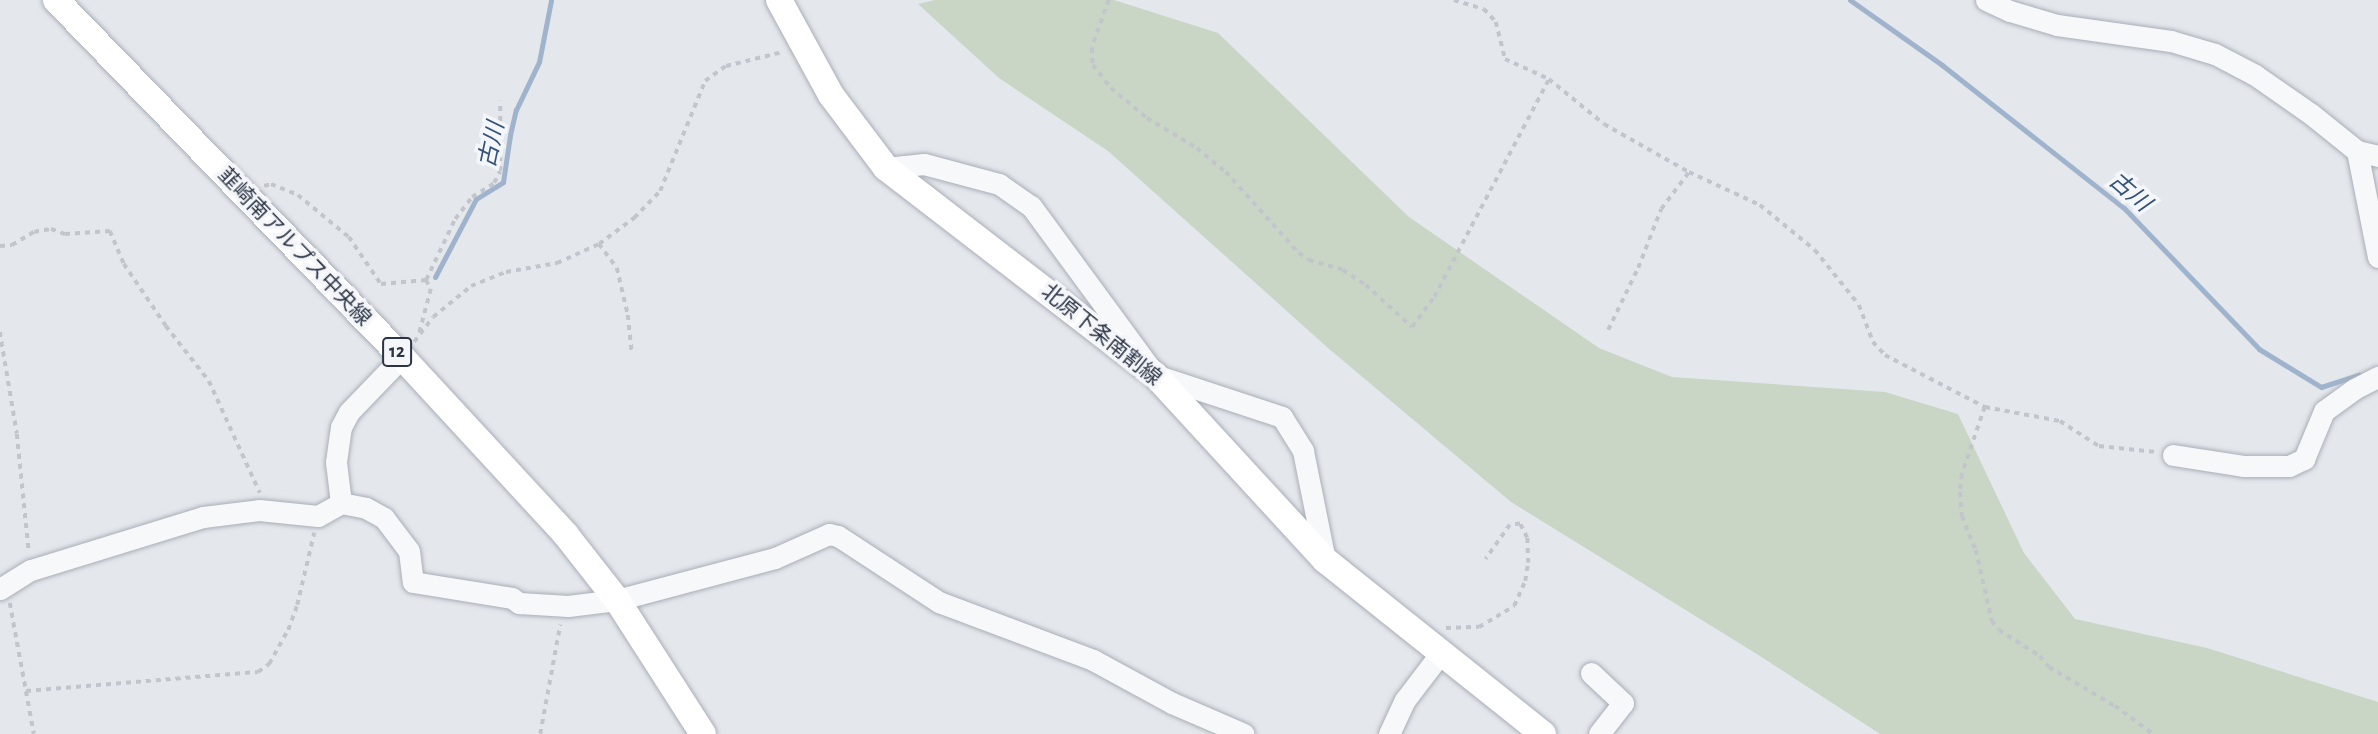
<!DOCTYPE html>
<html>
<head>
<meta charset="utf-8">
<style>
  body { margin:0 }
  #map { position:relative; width:2378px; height:734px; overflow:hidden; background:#e4e7ec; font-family:"Alegreya Sans","Noto Sans JP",sans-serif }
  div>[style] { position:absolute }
  .green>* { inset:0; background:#c9d6c5 }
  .stream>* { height:5px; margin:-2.5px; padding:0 2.5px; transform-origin:2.5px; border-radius:2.5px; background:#9fb4cc }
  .path>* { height:3.5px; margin-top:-1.75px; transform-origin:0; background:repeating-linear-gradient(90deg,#c2c5cb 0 5px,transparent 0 10px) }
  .roads { filter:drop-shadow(0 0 2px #a9aeb7) drop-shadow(0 0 2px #a9aeb7) }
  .minor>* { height:21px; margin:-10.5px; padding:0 10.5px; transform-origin:10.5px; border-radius:10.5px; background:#f7f8fa }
  .major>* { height:26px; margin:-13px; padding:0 13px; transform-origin:13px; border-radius:13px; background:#fff }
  span { translate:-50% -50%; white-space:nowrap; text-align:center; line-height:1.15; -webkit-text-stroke:7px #f4f6f9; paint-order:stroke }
  .shield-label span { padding:2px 5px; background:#f4f6f9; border:2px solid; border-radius:5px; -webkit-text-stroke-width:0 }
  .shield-label { font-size:19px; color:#2b3445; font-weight:700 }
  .street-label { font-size:21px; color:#2b3445 }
  .water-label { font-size:23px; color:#34527a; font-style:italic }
</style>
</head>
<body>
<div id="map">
  <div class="green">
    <div style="clip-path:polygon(935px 0,1114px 0,1218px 33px,1409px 217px,1599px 348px,1672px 377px,1885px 392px,1958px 414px,2024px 553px,2075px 619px,2207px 648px,2378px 702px,2378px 734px,1880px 734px,1760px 656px,1511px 502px,1328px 348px,1108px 151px,999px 78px,918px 4px)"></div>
  </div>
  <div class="stream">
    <div style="left:1850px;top:0;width:113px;rotate:35.2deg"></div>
    <div style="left:1942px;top:65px;width:231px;rotate:38.2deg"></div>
    <div style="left:2124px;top:208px;width:195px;rotate:46.2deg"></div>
    <div style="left:2259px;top:349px;width:73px;rotate:31.5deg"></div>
    <div style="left:2321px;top:387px;width:40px;rotate:-18deg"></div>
    <div style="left:2359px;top:375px;width:6px;rotate:39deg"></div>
    <div style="left:435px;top:277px;width:88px;rotate:-62.3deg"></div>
    <div style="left:476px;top:199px;width:32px;rotate:-32deg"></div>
    <div style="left:503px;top:182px;width:48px;rotate:-81.5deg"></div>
    <div style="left:510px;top:135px;width:26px;rotate:-77deg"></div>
    <div style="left:516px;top:110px;width:53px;rotate:-64.4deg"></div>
    <div style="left:539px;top:62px;width:63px;rotate:-79deg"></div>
  </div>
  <div class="path">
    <div style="left:1109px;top:0;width:51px;rotate:109.5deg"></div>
    <div style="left:1092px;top:48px;width:17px;rotate:87deg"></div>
    <div style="left:1093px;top:65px;width:29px;rotate:52deg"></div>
    <div style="left:1111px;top:88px;width:47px;rotate:39.8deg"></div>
    <div style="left:1147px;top:118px;width:58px;rotate:31deg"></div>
    <div style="left:1197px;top:148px;width:38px;rotate:40deg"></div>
    <div style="left:1226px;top:172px;width:109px;rotate:48deg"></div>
    <div style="left:1299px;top:253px;width:12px;rotate:35deg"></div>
    <div style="left:1309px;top:260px;width:35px;rotate:16deg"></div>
    <div style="left:1343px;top:270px;width:27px;rotate:33deg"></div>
    <div style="left:1366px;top:285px;width:62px;rotate:42.4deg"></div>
    <div style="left:1412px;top:327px;width:37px;rotate:-54deg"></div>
    <div style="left:1434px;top:297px;width:246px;rotate:-62.2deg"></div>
    <div style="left:1454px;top:0;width:31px;rotate:17deg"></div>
    <div style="left:1484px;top:9px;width:18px;rotate:47deg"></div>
    <div style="left:1496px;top:22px;width:38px;rotate:76deg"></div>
    <div style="left:1505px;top:59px;width:48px;rotate:24.4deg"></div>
    <div style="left:1549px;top:79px;width:71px;rotate:39.3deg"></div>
    <div style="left:1604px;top:124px;width:98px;rotate:29.5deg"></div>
    <div style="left:1689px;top:172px;width:78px;rotate:24.9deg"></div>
    <div style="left:1760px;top:205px;width:71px;rotate:39.3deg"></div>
    <div style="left:1815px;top:250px;width:70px;rotate:51.3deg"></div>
    <div style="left:1859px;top:305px;width:40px;rotate:69deg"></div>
    <div style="left:1873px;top:342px;width:18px;rotate:47deg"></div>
    <div style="left:1885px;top:355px;width:113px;rotate:27.5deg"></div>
    <div style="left:1985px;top:407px;width:76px;rotate:10.6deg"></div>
    <div style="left:2060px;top:421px;width:46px;rotate:32.7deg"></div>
    <div style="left:2099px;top:446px;width:57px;rotate:6deg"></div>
    <div style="left:264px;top:186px;width:7px;rotate:-16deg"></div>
    <div style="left:271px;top:184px;width:29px;rotate:22deg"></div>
    <div style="left:298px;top:195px;width:66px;rotate:39.5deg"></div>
    <div style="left:349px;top:237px;width:57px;rotate:55.8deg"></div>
    <div style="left:381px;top:284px;width:45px;rotate:-5.1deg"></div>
    <div style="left:426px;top:280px;width:10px;rotate:61deg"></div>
    <div style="left:431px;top:289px;width:48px;rotate:104.6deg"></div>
    <div style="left:599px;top:244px;width:30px;rotate:53deg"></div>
    <div style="left:617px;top:268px;width:48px;rotate:76.8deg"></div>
    <div style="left:628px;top:315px;width:38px;rotate:84deg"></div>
    <div style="left:0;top:246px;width:12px;rotate:-5deg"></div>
    <div style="left:12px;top:245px;width:26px;rotate:-31deg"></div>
    <div style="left:34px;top:232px;width:17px;rotate:-10deg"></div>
    <div style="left:51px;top:229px;width:15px;rotate:20deg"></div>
    <div style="left:65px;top:234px;width:45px;rotate:-3.8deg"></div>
    <div style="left:110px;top:231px;width:36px;rotate:67deg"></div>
    <div style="left:124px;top:264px;width:75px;rotate:55.9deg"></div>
    <div style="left:166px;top:326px;width:70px;rotate:52deg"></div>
    <div style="left:209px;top:381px;width:123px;rotate:65.5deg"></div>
    <div style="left:426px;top:280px;width:68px;rotate:-64.6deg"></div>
    <div style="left:455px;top:219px;width:28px;rotate:-52deg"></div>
    <div style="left:472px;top:197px;width:26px;rotate:-32deg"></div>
    <div style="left:494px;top:183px;width:13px;rotate:-63deg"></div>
    <div style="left:500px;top:171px;width:70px;rotate:-90deg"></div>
    <div style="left:1608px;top:330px;width:69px;rotate:-64.2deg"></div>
    <div style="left:1638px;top:268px;width:63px;rotate:-68.7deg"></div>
    <div style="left:1661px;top:209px;width:46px;rotate:-52.9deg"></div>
    <div style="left:0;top:332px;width:103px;rotate:80.5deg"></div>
    <div style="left:17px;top:434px;width:119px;rotate:84.2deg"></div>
    <div style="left:414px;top:342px;width:31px;rotate:-53deg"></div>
    <div style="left:433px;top:317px;width:49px;rotate:-39.2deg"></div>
    <div style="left:471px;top:286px;width:38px;rotate:-22deg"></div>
    <div style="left:506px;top:272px;width:52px;rotate:-10deg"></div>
    <div style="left:557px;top:263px;width:46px;rotate:-24.3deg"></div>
    <div style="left:599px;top:244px;width:44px;rotate:-36.6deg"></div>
    <div style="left:634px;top:218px;width:37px;rotate:-46deg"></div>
    <div style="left:660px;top:191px;width:119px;rotate:-67.8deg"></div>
    <div style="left:705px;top:81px;width:26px;rotate:-36deg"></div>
    <div style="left:726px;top:66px;width:59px;rotate:-13.8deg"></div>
    <div style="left:1985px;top:407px;width:71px;rotate:108.9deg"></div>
    <div style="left:1962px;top:474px;width:18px;rotate:96deg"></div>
    <div style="left:1960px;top:492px;width:24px;rotate:85deg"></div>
    <div style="left:1962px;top:516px;width:37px;rotate:68deg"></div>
    <div style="left:1976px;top:550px;width:73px;rotate:77.3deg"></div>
    <div style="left:1992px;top:621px;width:11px;rotate:52deg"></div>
    <div style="left:1999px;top:630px;width:49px;rotate:32.4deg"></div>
    <div style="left:2040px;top:656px;width:14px;rotate:51deg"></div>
    <div style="left:2049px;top:667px;width:77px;rotate:30.6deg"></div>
    <div style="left:2115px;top:706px;width:47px;rotate:36.4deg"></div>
    <div style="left:10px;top:603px;width:133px;rotate:79.6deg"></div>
    <div style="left:1446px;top:628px;width:33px;rotate:-2deg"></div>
    <div style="left:1479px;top:627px;width:41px;rotate:-31deg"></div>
    <div style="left:1514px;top:606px;width:27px;rotate:-66deg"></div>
    <div style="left:1525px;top:581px;width:18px;rotate:-81deg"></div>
    <div style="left:1528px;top:563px;width:25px;rotate:-92deg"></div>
    <div style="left:1527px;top:538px;width:16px;rotate:-117deg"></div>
    <div style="left:1520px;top:524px;width:10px;rotate:174deg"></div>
    <div style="left:1510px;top:525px;width:42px;rotate:125.2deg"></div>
    <div style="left:26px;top:691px;width:233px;rotate:-4.7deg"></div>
    <div style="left:258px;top:672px;width:14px;rotate:-36deg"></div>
    <div style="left:269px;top:664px;width:39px;rotate:-61deg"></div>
    <div style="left:288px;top:630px;width:27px;rotate:-70deg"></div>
    <div style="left:297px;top:605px;width:74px;rotate:-76.7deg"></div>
    <div style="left:540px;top:734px;width:111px;rotate:-79.6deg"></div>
  </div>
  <div class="roads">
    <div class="minor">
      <div style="left:1986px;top:0;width:26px;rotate:25deg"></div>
      <div style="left:2010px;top:11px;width:49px;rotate:16.6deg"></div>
      <div style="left:2057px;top:25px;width:115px;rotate:8deg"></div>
      <div style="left:2171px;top:41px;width:46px;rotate:16.5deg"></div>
      <div style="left:2215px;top:54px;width:45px;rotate:27.7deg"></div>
      <div style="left:2255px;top:75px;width:68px;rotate:34.9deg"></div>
      <div style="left:2311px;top:114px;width:59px;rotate:38.8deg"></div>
      <div style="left:2357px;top:151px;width:22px;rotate:13deg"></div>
      <div style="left:2357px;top:151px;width:108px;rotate:78.8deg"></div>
      <div style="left:886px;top:168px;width:38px;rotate:-6deg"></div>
      <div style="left:924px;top:164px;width:78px;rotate:14.9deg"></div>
      <div style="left:999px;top:184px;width:39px;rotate:35deg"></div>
      <div style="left:1031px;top:206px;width:210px;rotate:53.7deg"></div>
      <div style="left:1155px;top:375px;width:134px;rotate:18.3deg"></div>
      <div style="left:1282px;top:417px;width:40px;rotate:58deg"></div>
      <div style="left:1303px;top:451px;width:111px;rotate:78.6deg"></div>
      <div style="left:2173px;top:455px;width:71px;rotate:8.9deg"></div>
      <div style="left:2243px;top:466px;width:46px"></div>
      <div style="left:2289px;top:466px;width:17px;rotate:-25deg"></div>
      <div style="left:2304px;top:459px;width:52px;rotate:-67.4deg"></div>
      <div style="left:2324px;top:411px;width:37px;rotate:-36deg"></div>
      <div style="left:2354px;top:389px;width:27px;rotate:-27deg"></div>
      <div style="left:341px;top:503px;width:41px;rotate:-97deg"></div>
      <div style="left:336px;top:462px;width:35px;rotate:-82deg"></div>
      <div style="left:341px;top:427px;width:17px;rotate:-62deg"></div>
      <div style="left:349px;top:412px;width:76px;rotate:-46.1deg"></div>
      <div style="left:0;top:589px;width:36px;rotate:-32deg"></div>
      <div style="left:31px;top:570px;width:180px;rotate:-17.1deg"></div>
      <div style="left:203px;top:517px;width:56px;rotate:-7.1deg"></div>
      <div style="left:259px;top:510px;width:59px;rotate:5.8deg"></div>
      <div style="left:318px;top:516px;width:26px;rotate:-29deg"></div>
      <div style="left:341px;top:503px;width:25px;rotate:11deg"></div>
      <div style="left:366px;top:508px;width:21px;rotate:29deg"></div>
      <div style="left:384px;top:518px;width:41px;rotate:52.9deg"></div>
      <div style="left:409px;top:551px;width:31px;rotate:83deg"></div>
      <div style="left:413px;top:582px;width:100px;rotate:9.2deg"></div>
      <div style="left:512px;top:598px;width:9px;rotate:36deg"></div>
      <div style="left:519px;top:603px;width:49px;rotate:3.5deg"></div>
      <div style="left:568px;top:606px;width:49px;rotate:-7deg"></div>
      <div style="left:617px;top:600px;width:163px;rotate:-14.9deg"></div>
      <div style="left:775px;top:558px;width:59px;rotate:-24deg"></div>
      <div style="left:829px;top:534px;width:9px;rotate:13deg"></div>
      <div style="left:838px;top:536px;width:121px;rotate:33.2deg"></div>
      <div style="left:939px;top:602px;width:165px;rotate:20.6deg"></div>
      <div style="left:1093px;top:660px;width:90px;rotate:28.6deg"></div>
      <div style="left:1172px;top:703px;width:78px;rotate:23.3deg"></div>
      <div style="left:1591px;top:673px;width:44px;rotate:43.2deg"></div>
      <div style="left:1623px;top:703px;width:39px;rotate:128deg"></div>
      <div style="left:1389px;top:734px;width:38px;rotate:-65deg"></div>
      <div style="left:1405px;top:700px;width:58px;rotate:-52.7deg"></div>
    </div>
    <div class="major">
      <div style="left:56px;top:0;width:497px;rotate:45.9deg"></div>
      <div style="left:402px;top:357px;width:242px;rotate:47.3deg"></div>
      <div style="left:566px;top:535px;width:83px;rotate:51.9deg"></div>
      <div style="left:617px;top:600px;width:159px;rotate:57.3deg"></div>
      <div style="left:779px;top:0;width:108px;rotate:61.3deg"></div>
      <div style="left:831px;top:95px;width:91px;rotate:53deg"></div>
      <div style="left:886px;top:168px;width:339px;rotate:37.6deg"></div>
      <div style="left:1155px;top:375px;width:251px;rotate:47.4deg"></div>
      <div style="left:1325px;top:560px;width:279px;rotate:38.6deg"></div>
    </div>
  </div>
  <div class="shield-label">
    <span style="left:397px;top:352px">12</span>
  </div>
  <div class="street-label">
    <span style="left:294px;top:247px;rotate:46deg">韮崎南アルプス中央線</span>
    <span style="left:1101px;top:335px;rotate:39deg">北原下条南割線</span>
  </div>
  <div class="water-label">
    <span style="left:493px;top:145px;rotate:-78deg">古川</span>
    <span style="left:2129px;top:193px;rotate:41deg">古川</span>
  </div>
</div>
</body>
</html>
